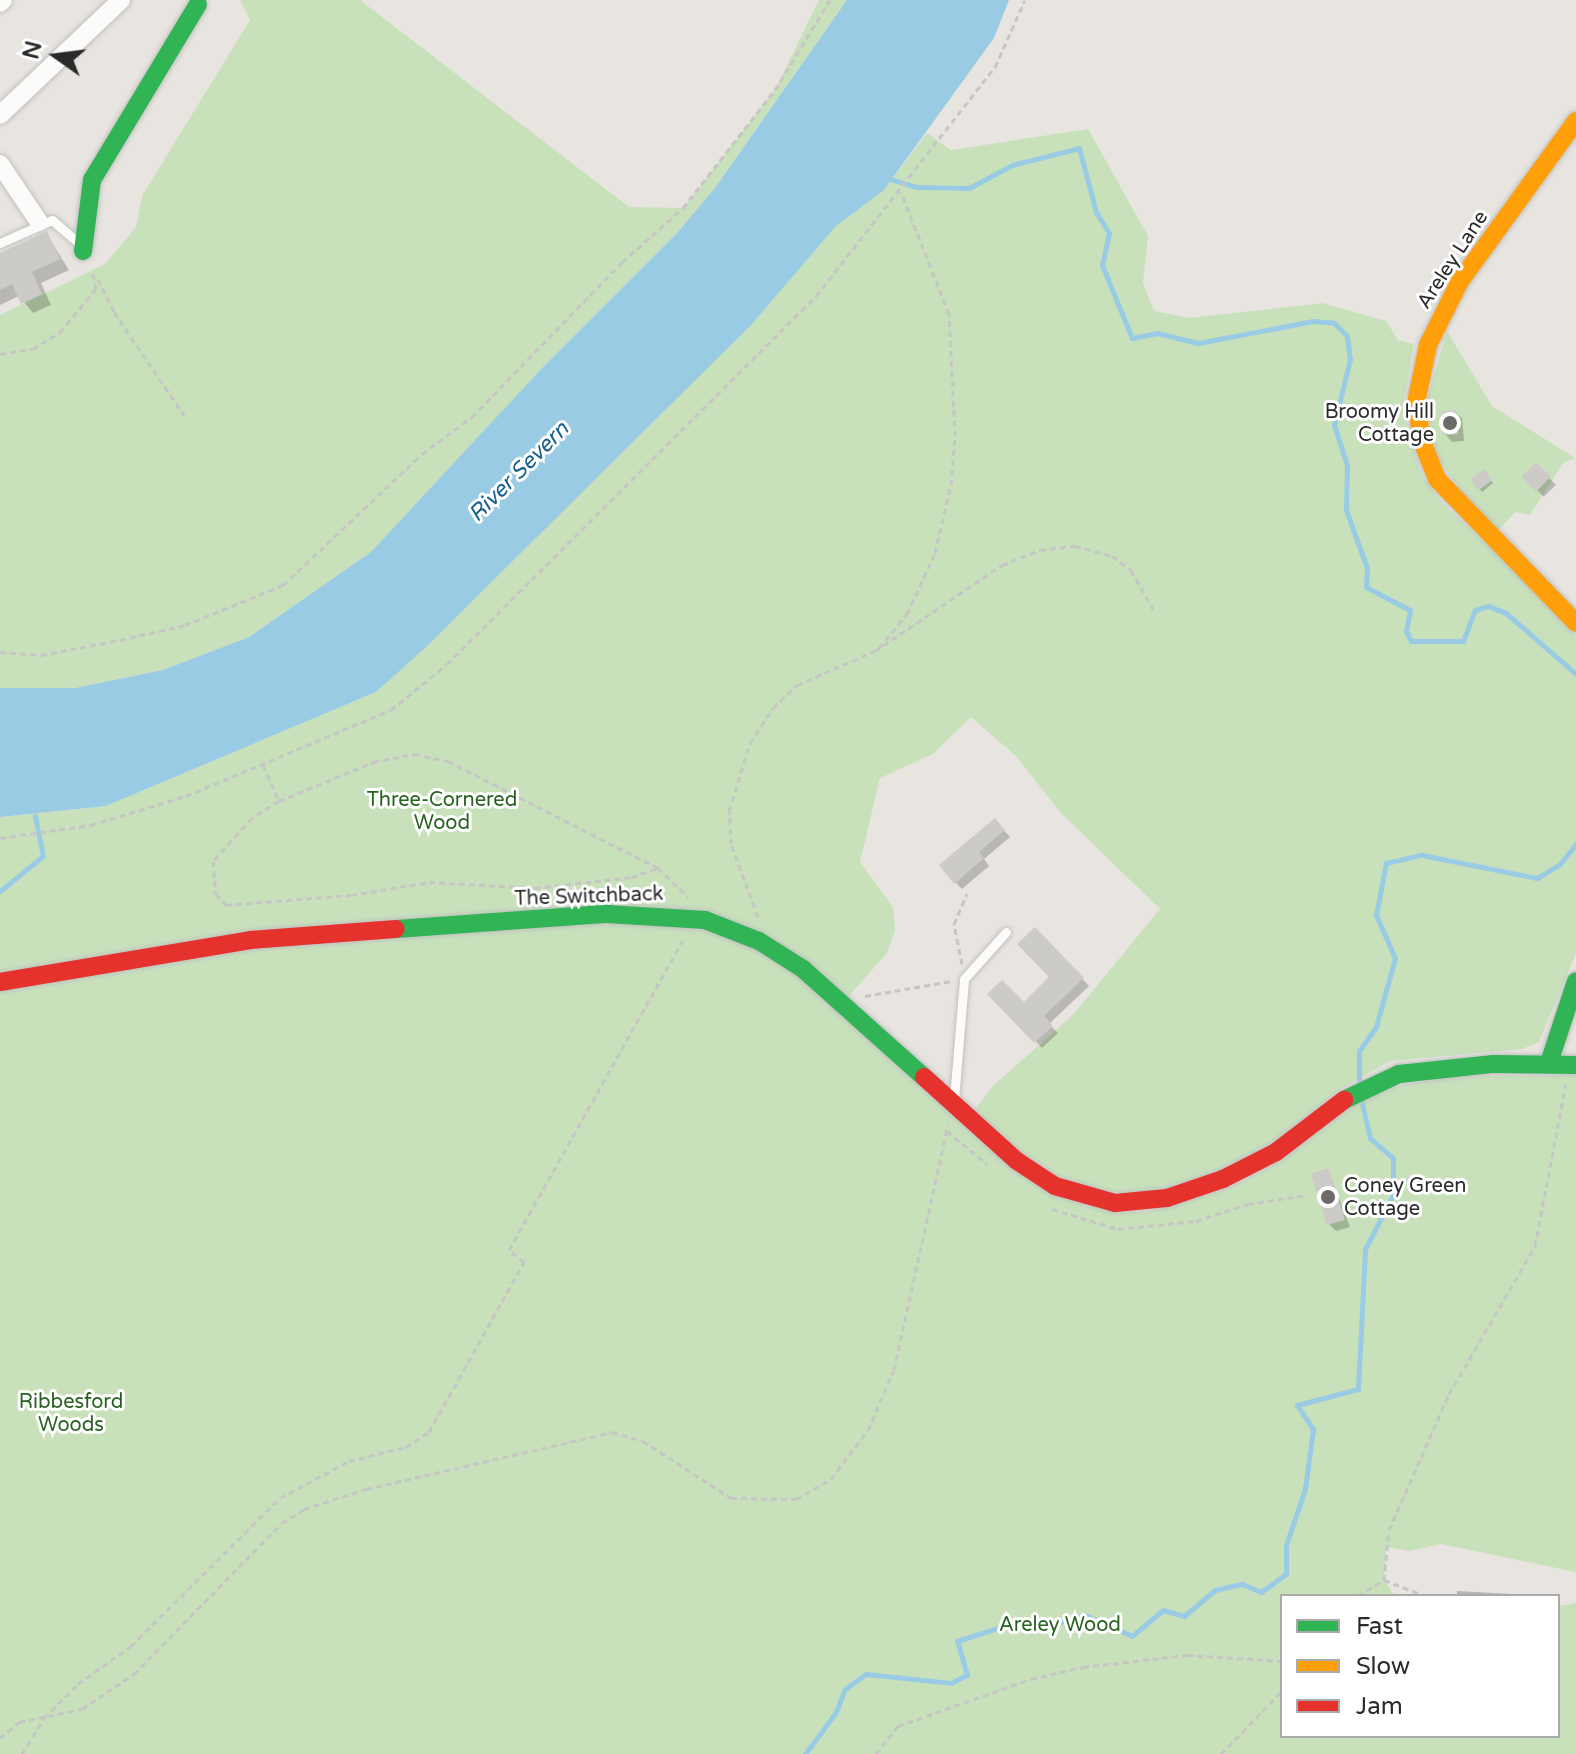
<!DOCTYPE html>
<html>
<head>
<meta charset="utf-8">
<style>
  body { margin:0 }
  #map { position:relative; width:1576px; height:1754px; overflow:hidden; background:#e8e5e0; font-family:"Varela Round",sans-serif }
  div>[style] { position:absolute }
  .green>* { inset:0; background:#c8e1bb }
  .water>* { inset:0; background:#99cbe4 }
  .shadow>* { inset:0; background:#0003; transform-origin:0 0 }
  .stream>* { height:5px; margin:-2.5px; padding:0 2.5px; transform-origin:2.5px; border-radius:2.5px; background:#99cbe4 }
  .building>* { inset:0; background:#cdcbc7; transform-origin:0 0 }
  .path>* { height:3px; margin-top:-1.5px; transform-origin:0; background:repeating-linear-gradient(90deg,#c6c6c5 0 6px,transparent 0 10px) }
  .roads { filter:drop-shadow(0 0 2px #c1c1c1) drop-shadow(0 0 2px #c1c1c1) }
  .lane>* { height:9px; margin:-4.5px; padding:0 4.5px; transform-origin:4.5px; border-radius:4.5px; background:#fcfbfa }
  .street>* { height:18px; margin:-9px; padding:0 9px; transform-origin:9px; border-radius:9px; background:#fcfbfa }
  .fast>* { height:18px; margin:-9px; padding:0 9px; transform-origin:9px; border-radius:9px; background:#30b455 }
  .slow>* { height:18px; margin:-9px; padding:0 9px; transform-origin:9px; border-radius:9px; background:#ff9f0a }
  .jam>* { height:18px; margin:-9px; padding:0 9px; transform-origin:9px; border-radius:9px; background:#e5322d }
  .dots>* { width:22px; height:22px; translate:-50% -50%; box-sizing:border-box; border:4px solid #fff; border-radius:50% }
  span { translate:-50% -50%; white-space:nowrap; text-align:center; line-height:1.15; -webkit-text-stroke:6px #fff; paint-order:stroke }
  .street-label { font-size:20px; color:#2a2a2a }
  .poi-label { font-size:20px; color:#2a2a2a }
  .right { translate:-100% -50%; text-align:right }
  .left { translate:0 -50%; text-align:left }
  .park-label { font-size:20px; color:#28621f }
  .water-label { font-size:22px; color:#175e91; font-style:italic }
  .legend { position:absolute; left:1280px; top:1594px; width:280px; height:144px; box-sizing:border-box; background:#fff; border:2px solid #aaa; margin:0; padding:10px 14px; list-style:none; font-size:24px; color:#2a2a2a }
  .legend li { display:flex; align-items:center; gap:16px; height:40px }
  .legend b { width:40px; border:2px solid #aaa }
  .north { position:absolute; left:16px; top:16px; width:80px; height:80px; -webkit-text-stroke:6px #fff; paint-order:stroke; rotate:284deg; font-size:22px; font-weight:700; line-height:32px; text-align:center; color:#2a2a2a }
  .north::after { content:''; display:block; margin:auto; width:28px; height:36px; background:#2a2a2a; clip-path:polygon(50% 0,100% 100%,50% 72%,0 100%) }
</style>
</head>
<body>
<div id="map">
  <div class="green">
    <div style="clip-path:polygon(240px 0,360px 0,629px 207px,683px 208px,775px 90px,819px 0,847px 0,715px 188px,677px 233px,543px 367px,371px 552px,249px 637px,163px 670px,75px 688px,0 688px,0 315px,105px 264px,136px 227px,142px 196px,250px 20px)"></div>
    <div style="clip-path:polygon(evenodd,1088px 129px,1148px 236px,1143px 283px,1154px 311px,1189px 318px,1323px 303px,1386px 321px,1398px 340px,1414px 344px,1403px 407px,1421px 474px,1442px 503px,1539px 592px,1576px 636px,1576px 953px,1539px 1042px,1522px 1049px,1390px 1061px,1342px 1088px,1273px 1142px,1223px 1170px,1168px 1191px,1089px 1198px,1121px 1212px,1147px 1212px,1226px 1189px,1272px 1166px,1349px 1107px,1399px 1086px,1455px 1076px,1576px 1075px,1576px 1572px,1441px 1544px,1410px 1551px,1386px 1547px,1384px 1580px,1395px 1596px,1282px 1596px,1282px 1736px,1558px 1736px,1558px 1606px,1576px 1603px,1576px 1754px,0 1754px,0 817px,106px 806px,376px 692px,752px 324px,836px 226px,884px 190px,927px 133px,951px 150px,1088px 129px,971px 717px,1016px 756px,1060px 812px,1160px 909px,1072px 1016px,993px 1086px,969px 1117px,843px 1003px,887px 953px,895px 930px,893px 907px,860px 862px,880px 778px,933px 754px,971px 717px)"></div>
    <div style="clip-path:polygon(1447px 331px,1492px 406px,1575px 458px,1563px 463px,1530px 515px,1515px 512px,1499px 530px,1479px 513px,1436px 457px,1426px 403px)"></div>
  </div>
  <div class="water">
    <div style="clip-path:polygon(847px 0,1009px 0,994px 38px,884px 190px,836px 226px,752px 324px,426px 647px,376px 692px,106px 806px,0 817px,0 688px,75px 688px,163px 670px,249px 637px,371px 552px,543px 367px,677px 233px,715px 188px)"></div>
  </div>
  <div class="shadow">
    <div style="clip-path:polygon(46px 233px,69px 270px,41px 283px,51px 305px,33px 313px,19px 296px,0 305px,0 256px)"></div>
    <div style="clip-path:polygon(1455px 412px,1462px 418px,1464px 441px,1452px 442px,1446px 435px)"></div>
    <div style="left:1536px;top:465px;width:28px;height:17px;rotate:45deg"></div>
    <div style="clip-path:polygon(1487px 474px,1493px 483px,1482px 492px,1472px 480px)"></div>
    <div style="clip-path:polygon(995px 820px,1010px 837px,984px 859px,989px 866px,962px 889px,955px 882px)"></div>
    <div style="clip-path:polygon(1035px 930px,1089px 986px,1049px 1024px,1058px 1033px,1042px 1048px,990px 994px,1024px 1005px,1052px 978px)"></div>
    <div style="clip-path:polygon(1328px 1170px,1350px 1227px,1336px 1231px,1329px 1224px)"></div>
    <div style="clip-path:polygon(1457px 1591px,1513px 1594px,1515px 1596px,1457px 1596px)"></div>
  </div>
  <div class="stream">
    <div style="left:887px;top:178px;width:31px;rotate:17deg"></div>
    <div style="left:917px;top:187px;width:52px;rotate:1.1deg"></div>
    <div style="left:969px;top:188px;width:49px;rotate:-28.1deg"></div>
    <div style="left:1012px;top:165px;width:69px;rotate:-14.2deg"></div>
    <div style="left:1079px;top:148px;width:66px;rotate:75.1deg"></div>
    <div style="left:1096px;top:212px;width:25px;rotate:58deg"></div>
    <div style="left:1109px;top:233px;width:33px;rotate:102deg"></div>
    <div style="left:1102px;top:265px;width:79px;rotate:67.7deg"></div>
    <div style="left:1132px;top:338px;width:25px;rotate:-11deg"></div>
    <div style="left:1157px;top:333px;width:42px;rotate:13.7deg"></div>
    <div style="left:1198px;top:343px;width:117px;rotate:-10.8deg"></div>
    <div style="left:1313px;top:321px;width:21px;rotate:5deg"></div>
    <div style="left:1334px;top:323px;width:18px;rotate:45deg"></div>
    <div style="left:1347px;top:336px;width:23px;rotate:83deg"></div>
    <div style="left:1350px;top:359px;width:68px;rotate:103.6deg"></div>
    <div style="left:1334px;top:425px;width:42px;rotate:72deg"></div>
    <div style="left:1347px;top:465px;width:45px;rotate:91.3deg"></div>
    <div style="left:1346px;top:510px;width:62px;rotate:70.1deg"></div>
    <div style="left:1367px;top:568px;width:19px;rotate:93deg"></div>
    <div style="left:1366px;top:587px;width:50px;rotate:27.6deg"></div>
    <div style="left:1410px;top:610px;width:21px;rotate:101deg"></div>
    <div style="left:1406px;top:631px;width:11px;rotate:63deg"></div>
    <div style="left:1411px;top:641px;width:52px"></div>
    <div style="left:1463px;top:641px;width:33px;rotate:-69deg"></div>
    <div style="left:1475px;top:610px;width:14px;rotate:-17deg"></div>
    <div style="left:1488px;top:606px;width:19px;rotate:21deg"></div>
    <div style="left:1506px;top:613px;width:93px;rotate:41.1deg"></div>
    <div style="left:0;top:891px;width:55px;rotate:-39.1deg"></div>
    <div style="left:43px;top:856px;width:41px;rotate:-101.3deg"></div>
    <div style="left:1359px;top:1082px;width:31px;rotate:-90deg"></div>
    <div style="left:1359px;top:1051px;width:29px;rotate:-55deg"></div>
    <div style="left:1376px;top:1027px;width:72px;rotate:-74.6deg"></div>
    <div style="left:1395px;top:958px;width:47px;rotate:-113.8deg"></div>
    <div style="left:1376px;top:915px;width:53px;rotate:-79.1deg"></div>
    <div style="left:1386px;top:863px;width:37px;rotate:-13deg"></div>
    <div style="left:1422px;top:855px;width:117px;rotate:11.3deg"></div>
    <div style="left:1537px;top:878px;width:26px;rotate:-31deg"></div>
    <div style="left:1559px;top:865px;width:27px;rotate:-51deg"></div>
    <div style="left:805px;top:1754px;width:52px;rotate:-53.6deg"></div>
    <div style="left:836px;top:1712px;width:25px;rotate:-69deg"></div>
    <div style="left:845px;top:1689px;width:26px;rotate:-36deg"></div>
    <div style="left:866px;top:1674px;width:85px;rotate:6deg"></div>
    <div style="left:951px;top:1683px;width:18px;rotate:-27deg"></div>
    <div style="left:967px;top:1675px;width:35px;rotate:-106deg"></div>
    <div style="left:957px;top:1641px;width:52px;rotate:-17.7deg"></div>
    <div style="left:1007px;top:1625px;width:38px;rotate:2deg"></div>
    <div style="left:1045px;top:1626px;width:41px;rotate:-15.4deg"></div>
    <div style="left:1085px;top:1615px;width:51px;rotate:24.1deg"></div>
    <div style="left:1132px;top:1636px;width:40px;rotate:-40deg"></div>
    <div style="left:1163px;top:1610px;width:22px;rotate:16deg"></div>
    <div style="left:1184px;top:1616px;width:40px;rotate:-40deg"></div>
    <div style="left:1215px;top:1590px;width:28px;rotate:-13deg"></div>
    <div style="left:1242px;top:1584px;width:21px;rotate:23deg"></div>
    <div style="left:1261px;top:1592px;width:31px;rotate:-36deg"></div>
    <div style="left:1286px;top:1574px;width:29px;rotate:-90deg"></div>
    <div style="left:1286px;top:1545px;width:59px;rotate:-71.3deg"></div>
    <div style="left:1305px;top:1489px;width:61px;rotate:-82.4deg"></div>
    <div style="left:1313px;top:1429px;width:29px;rotate:-124deg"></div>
    <div style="left:1297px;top:1405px;width:63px;rotate:-14.7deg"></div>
    <div style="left:1358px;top:1389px;width:140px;rotate:-87.1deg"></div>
    <div style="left:1365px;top:1249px;width:61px;rotate:-62.6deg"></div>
    <div style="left:1393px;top:1195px;width:37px;rotate:-90deg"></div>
    <div style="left:1393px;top:1158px;width:30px;rotate:-139deg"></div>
    <div style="left:1370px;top:1138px;width:39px;rotate:-103deg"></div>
  </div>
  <div class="building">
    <div style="clip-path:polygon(47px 231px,60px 259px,32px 272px,42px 294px,21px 304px,12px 284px,0 290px,0 253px)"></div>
    <div style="left:1456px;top:410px;width:24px;height:15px;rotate:85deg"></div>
    <div style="left:1536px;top:462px;width:21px;height:21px;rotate:45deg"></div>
    <div style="left:1484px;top:469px;width:14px;height:17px;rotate:54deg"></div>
    <div style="clip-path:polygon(995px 818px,1005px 830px,979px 852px,984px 858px,954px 884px,939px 865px)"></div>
    <div style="clip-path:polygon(1035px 927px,1084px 978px,1044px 1016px,1053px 1026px,1034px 1043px,987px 994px,1002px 980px,1024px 1002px,1049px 977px,1017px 944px)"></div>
    <div style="left:1329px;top:1168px;width:54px;height:19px;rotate:73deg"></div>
  </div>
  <div class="path">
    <div style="left:98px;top:279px;width:37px;rotate:64deg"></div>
    <div style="left:114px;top:312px;width:125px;rotate:55.8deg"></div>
    <div style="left:0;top:354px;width:33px;rotate:-9deg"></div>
    <div style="left:33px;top:349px;width:32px;rotate:-32deg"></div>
    <div style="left:60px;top:332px;width:56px;rotate:-50.1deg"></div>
    <div style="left:96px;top:289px;width:20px;rotate:-101deg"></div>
    <div style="left:879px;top:648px;width:44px;rotate:-50.5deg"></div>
    <div style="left:907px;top:614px;width:67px;rotate:-65.3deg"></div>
    <div style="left:935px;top:553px;width:70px;rotate:-76.8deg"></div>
    <div style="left:951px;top:485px;width:49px;rotate:-85.3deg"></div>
    <div style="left:955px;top:436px;width:122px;rotate:-92.8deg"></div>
    <div style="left:949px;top:314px;width:131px;rotate:-111.5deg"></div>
    <div style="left:0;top:652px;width:41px;rotate:4.2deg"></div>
    <div style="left:41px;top:655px;width:80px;rotate:-10.8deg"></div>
    <div style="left:120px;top:640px;width:67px;rotate:-13deg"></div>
    <div style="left:185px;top:625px;width:106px;rotate:-22.2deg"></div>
    <div style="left:283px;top:585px;width:191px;rotate:-43.3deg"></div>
    <div style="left:422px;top:454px;width:62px;rotate:-36.5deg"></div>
    <div style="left:472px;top:417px;width:216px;rotate:-45.9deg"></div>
    <div style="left:622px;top:262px;width:81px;rotate:-41.5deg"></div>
    <div style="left:683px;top:208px;width:150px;rotate:-52.1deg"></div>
    <div style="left:775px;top:90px;width:105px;rotate:-58.6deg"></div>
    <div style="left:263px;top:765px;width:39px;rotate:66deg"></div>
    <div style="left:279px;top:801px;width:102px;rotate:-22.5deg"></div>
    <div style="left:373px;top:762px;width:42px;rotate:-11deg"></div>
    <div style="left:414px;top:754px;width:35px;rotate:12deg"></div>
    <div style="left:448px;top:761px;width:236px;rotate:27deg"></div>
    <div style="left:658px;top:868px;width:42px;rotate:44deg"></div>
    <div style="left:279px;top:801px;width:32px;rotate:148deg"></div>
    <div style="left:252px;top:818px;width:58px;rotate:132.2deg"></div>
    <div style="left:213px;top:861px;width:33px;rotate:85deg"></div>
    <div style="left:216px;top:894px;width:15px;rotate:48deg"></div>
    <div style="left:226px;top:905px;width:125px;rotate:-4.6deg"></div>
    <div style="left:351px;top:895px;width:79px;rotate:-9.5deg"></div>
    <div style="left:429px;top:882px;width:106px;rotate:3.2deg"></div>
    <div style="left:535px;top:888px;width:97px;rotate:-6.5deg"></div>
    <div style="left:631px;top:877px;width:28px;rotate:-18deg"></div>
    <div style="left:0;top:838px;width:92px;rotate:-8.1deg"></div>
    <div style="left:91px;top:825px;width:99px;rotate:-17deg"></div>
    <div style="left:186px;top:796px;width:222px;rotate:-22.8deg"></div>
    <div style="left:391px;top:710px;width:72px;rotate:-39.4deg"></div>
    <div style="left:447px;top:664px;width:521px;rotate:-44.92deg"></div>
    <div style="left:816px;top:296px;width:291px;rotate:-52deg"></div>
    <div style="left:995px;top:67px;width:73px;rotate:-65.9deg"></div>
    <div style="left:758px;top:917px;width:78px;rotate:-110.3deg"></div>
    <div style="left:731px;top:844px;width:33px;rotate:-93deg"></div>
    <div style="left:729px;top:811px;width:71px;rotate:-72.8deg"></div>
    <div style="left:750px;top:743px;width:42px;rotate:-56.7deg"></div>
    <div style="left:773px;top:708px;width:33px;rotate:-44deg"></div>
    <div style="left:797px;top:685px;width:85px;rotate:-23.6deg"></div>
    <div style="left:875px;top:651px;width:153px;rotate:-34.1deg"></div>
    <div style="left:1002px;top:565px;width:41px;rotate:-21.5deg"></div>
    <div style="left:1040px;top:550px;width:35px;rotate:-7deg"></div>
    <div style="left:1075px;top:546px;width:38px;rotate:15deg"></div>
    <div style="left:1112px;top:556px;width:24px;rotate:36deg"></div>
    <div style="left:1131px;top:570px;width:45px;rotate:60.6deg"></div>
    <div style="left:962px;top:964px;width:41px;rotate:-101.3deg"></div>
    <div style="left:954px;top:924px;width:33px;rotate:-67deg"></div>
    <div style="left:865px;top:996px;width:88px;rotate:-9.8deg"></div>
    <div style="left:947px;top:1131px;width:52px;rotate:39.5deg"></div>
    <div style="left:1052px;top:1209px;width:69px;rotate:16.9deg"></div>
    <div style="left:1118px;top:1229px;width:78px;rotate:-5.9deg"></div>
    <div style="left:1196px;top:1221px;width:55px;rotate:-18.1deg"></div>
    <div style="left:1248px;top:1204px;width:59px;rotate:-8.8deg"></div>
    <div style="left:1384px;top:1580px;width:45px;rotate:20.9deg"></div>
    <div style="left:1358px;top:1596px;width:31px;rotate:-32deg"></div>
    <div style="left:1384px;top:1580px;width:50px;rotate:-84.3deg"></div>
    <div style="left:1389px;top:1530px;width:149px;rotate:-66.2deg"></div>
    <div style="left:1449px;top:1394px;width:171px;rotate:-59.8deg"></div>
    <div style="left:1535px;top:1246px;width:165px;rotate:-79.2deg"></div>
    <div style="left:0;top:1738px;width:25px;rotate:-40deg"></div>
    <div style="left:19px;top:1722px;width:64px;rotate:-11.7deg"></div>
    <div style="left:82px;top:1709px;width:63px;rotate:-33.9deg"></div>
    <div style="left:134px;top:1674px;width:211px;rotate:-45.6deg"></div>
    <div style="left:282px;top:1523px;width:26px;rotate:-32deg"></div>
    <div style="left:304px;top:1509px;width:65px;rotate:-17.9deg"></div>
    <div style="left:366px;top:1489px;width:253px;rotate:-13deg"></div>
    <div style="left:612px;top:1432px;width:32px;rotate:16deg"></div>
    <div style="left:643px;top:1441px;width:105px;rotate:32.9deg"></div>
    <div style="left:731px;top:1498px;width:65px;rotate:0.9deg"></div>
    <div style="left:796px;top:1499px;width:40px;rotate:-29.7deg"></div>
    <div style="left:831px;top:1479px;width:61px;rotate:-52.9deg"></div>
    <div style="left:868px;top:1430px;width:65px;rotate:-66.6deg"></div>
    <div style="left:894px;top:1370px;width:251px;rotate:-77.6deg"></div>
    <div style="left:22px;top:1754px;width:42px;rotate:-58.6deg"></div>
    <div style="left:44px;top:1718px;width:48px;rotate:-45deg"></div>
    <div style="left:78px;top:1684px;width:65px;rotate:-35.6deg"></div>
    <div style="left:131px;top:1646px;width:210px;rotate:-44.8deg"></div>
    <div style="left:280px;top:1498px;width:78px;rotate:-28.2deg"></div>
    <div style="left:349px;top:1461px;width:59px;rotate:-13.8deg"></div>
    <div style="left:406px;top:1447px;width:27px;rotate:-33deg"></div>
    <div style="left:429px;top:1432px;width:195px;rotate:-60.8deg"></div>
    <div style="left:524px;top:1262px;width:19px;rotate:-141deg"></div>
    <div style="left:509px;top:1250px;width:355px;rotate:-60.7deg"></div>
    <div style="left:876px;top:1754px;width:36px;rotate:-52deg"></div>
    <div style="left:898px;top:1726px;width:141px;rotate:-19.5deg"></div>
    <div style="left:1031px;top:1679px;width:53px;rotate:-13deg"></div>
    <div style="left:1083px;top:1667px;width:105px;rotate:-6.6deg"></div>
    <div style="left:1187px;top:1655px;width:95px;rotate:3.6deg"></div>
    <div style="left:1221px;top:1754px;width:88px;rotate:-45.9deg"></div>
  </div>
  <div class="roads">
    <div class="lane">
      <div style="left:0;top:243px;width:57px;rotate:-23.9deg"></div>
      <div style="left:52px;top:220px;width:35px;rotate:41deg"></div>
      <div style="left:954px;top:1099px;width:120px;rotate:-85.2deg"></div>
      <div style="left:964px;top:979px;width:63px;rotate:-48.2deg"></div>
    </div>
    <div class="street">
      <div style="left:0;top:3px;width:4px;rotate:-45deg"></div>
      <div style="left:0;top:115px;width:167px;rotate:-43.5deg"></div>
      <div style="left:0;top:164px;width:70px;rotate:56.1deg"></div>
    </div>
    <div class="fast">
      <div style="left:83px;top:251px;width:72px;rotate:-82.8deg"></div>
      <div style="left:92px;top:180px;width:205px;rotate:-58.9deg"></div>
      <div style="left:396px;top:929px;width:212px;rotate:-4.1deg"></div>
      <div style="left:607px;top:914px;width:98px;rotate:3.5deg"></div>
      <div style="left:705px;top:920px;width:58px;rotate:21.3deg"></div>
      <div style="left:759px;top:941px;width:52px;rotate:32.5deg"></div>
      <div style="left:803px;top:969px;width:162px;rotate:41.8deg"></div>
      <div style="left:1549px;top:1063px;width:86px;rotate:-71.8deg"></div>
      <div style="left:1344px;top:1100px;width:61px;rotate:-25.3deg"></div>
      <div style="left:1399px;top:1074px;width:95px;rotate:-6.1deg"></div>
      <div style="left:1493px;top:1064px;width:83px;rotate:0.7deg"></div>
    </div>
    <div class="slow">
      <div style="left:1576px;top:121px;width:198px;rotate:125.9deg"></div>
      <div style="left:1460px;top:281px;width:72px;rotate:116.6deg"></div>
      <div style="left:1428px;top:345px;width:54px;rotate:101.7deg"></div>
      <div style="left:1417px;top:398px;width:41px;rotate:84.4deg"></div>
      <div style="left:1421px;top:439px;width:43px;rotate:68.2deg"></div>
      <div style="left:1437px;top:479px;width:200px;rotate:46deg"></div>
    </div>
    <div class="jam">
      <div style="left:0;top:982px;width:254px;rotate:-9.5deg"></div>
      <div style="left:250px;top:940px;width:146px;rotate:-4.3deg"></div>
      <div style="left:924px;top:1077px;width:125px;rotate:42.1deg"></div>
      <div style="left:1017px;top:1161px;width:45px;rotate:33.3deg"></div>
      <div style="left:1055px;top:1186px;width:62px;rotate:15.8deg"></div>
      <div style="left:1115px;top:1203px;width:52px;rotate:-5.5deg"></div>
      <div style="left:1167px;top:1198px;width:59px;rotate:-18.7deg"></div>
      <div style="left:1223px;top:1179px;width:59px;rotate:-27deg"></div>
      <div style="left:1276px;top:1152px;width:86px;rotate:-37.4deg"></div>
    </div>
  </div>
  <div class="dots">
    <div style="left:1450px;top:423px;background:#6c6b6a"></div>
    <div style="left:1328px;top:1197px;background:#6c6b6a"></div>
  </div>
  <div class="street-label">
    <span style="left:1453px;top:260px;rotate:-57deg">Areley Lane</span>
    <span style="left:589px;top:897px;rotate:-2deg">The Switchback</span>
  </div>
  <div class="poi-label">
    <span class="right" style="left:1434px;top:424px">Broomy Hill<br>Cottage</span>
    <span class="left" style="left:1344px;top:1198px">Coney Green<br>Cottage</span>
  </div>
  <div class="park-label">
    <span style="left:442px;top:812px">Three-Cornered<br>Wood</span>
    <span style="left:71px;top:1414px">Ribbesford<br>Woods</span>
    <span style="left:1060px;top:1625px">Areley Wood</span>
  </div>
  <div class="water-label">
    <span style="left:519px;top:472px;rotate:-45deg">River Severn</span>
  </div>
  <ul class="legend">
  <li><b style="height:10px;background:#30b455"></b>Fast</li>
  <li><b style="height:10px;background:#ff9f0a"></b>Slow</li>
  <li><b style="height:10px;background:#e5322d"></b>Jam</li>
  </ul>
  <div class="north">N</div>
</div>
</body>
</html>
